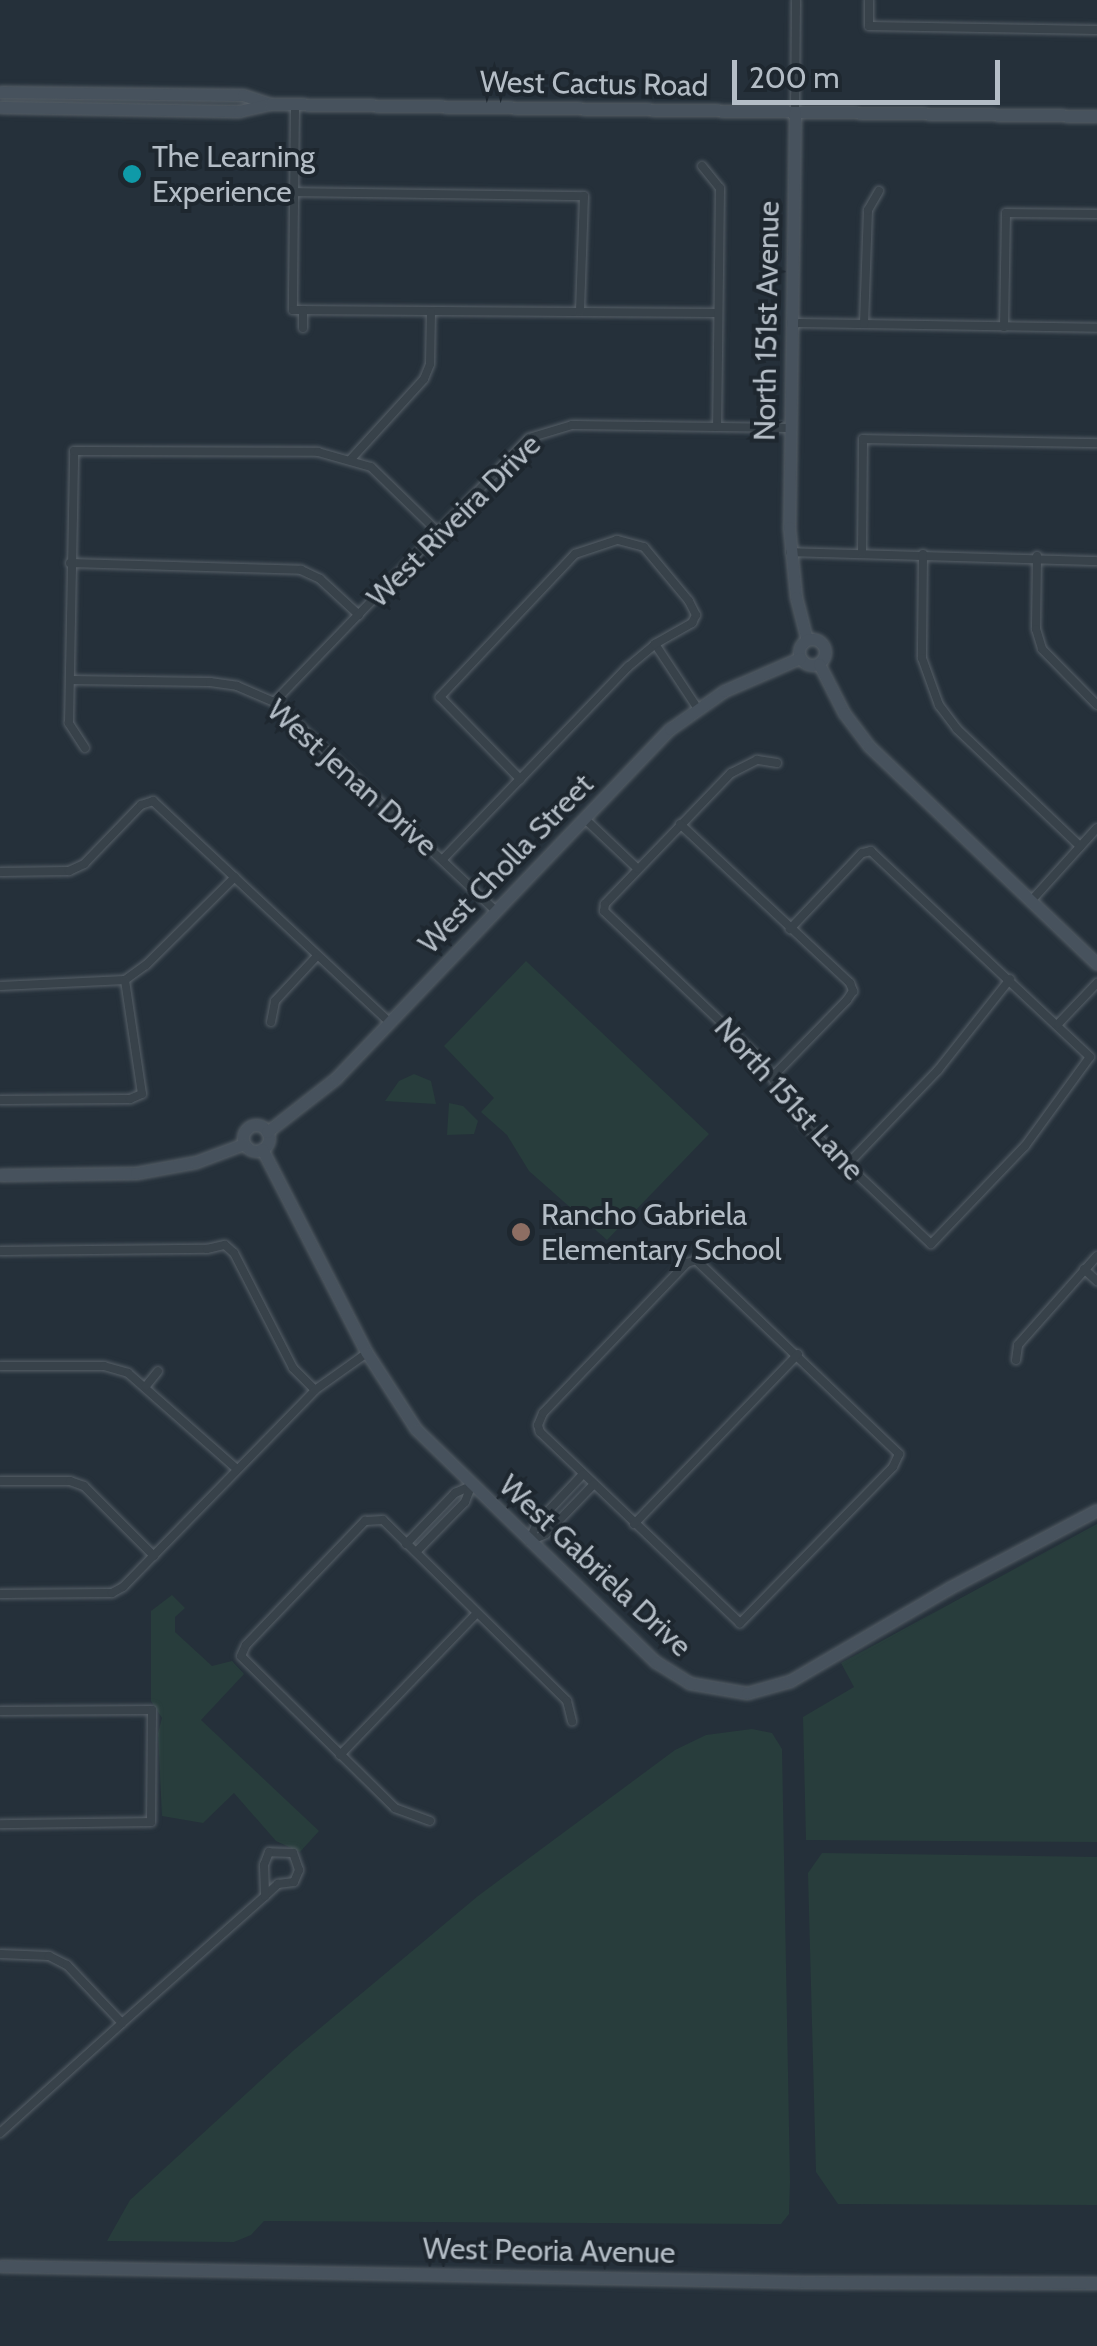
<!DOCTYPE html>
<html>
<head>
<meta charset="utf-8">
<style>
  body { margin:0 }
  #map { position:relative; width:1097px; height:2346px; overflow:hidden; background:#25303a; font-family:Cabin,sans-serif }
  div>[style] { position:absolute }
  .green>* { inset:0; background:#283d3c }
  .roads { filter:drop-shadow(0 0 2px #576068) drop-shadow(0 0 2px #576068) }
  .street>* { height:8px; margin:-4px; padding:0 4px; transform-origin:4px; border-radius:4px; background:#38424a }
  .secondary>* { height:11px; margin:-5.5px; padding:0 5.5px; transform-origin:5.5px; border-radius:5.5px; background:#47525d }
  .secondary>.ring { margin:-5.5px; padding:0; box-sizing:content-box; background:none; border:11px solid #47525d; border-radius:50% }
  .dots>* { width:28px; height:28px; translate:-50% -50%; box-sizing:border-box; border:5px solid #1e272f; border-radius:50% }
  span { translate:-50% -50%; white-space:nowrap; text-align:center; line-height:1.15; -webkit-text-stroke:8px #1e272f; paint-order:stroke }
  .street-label { font-size:30px; color:#b4bdc6 }
  .poi-label { font-size:30px; color:#b4bdc6 }
  .left { translate:0 -50%; text-align:left }
  .scale { position:absolute; left:732px; top:60px; width:268px; height:45px; box-sizing:border-box; border:5px solid #b4bdc6; border-top:0; padding-left:12px; font-size:30px; line-height:35px; white-space:nowrap; color:#b4bdc6; -webkit-text-stroke:8px #1e272f; paint-order:stroke }
</style>
</head>
<body>
<div id="map">
  <div class="green">
    <div style="clip-path:polygon(526px 961px,709px 1134px,607px 1240px,529px 1171px,507px 1135px,481px 1112px,494px 1098px,444px 1046px)"></div>
    <div style="clip-path:polygon(414px 1074px,431px 1081px,436px 1104px,385px 1101px,399px 1081px)"></div>
    <div style="clip-path:polygon(449px 1103px,463px 1106px,478px 1121px,474px 1134px,447px 1135px)"></div>
    <div style="clip-path:polygon(1097px 1524px,1097px 1842px,806px 1840px,803px 1717px,854px 1687px,841px 1663px)"></div>
    <div style="clip-path:polygon(172px 1595px,185px 1608px,175px 1617px,175px 1632px,212px 1666px,232px 1661px,244px 1674px,201px 1720px,319px 1831px,300px 1852px,276px 1841px,234px 1793px,203px 1823px,162px 1816px,158px 1733px,162px 1718px,151px 1701px,151px 1611px)"></div>
    <div style="clip-path:polygon(752px 1729px,772px 1733px,782px 1749px,790px 2182px,789px 2214px,781px 2224px,264px 2221px,251px 2235px,234px 2242px,107px 2241px,130px 2200px,294px 2050px,478px 1896px,675px 1750px,706px 1735px)"></div>
    <div style="clip-path:polygon(822px 1853px,1097px 1857px,1097px 2205px,838px 2204px,816px 2172px,808px 1873px)"></div>
  </div>
  <div class="roads">
    <div class="street">
      <div style="left:869px;top:0;width:26px;rotate:90deg"></div>
      <div style="left:869px;top:26px;width:228px;rotate:1deg"></div>
      <div style="left:295px;top:105px;width:205px;rotate:90.6deg"></div>
      <div style="left:293px;top:310px;width:425px;rotate:0.4deg"></div>
      <div style="left:795px;top:112px;width:112px;rotate:-89.5deg"></div>
      <div style="left:702px;top:166px;width:28px;rotate:51deg"></div>
      <div style="left:720px;top:188px;width:239px;rotate:90.7deg"></div>
      <div style="left:292px;top:192px;width:292px;rotate:0.8deg"></div>
      <div style="left:584px;top:196px;width:116px;rotate:92deg"></div>
      <div style="left:303px;top:310px;width:18px;rotate:90deg"></div>
      <div style="left:791px;top:323px;width:306px;rotate:0.9deg"></div>
      <div style="left:864px;top:324px;width:114px;rotate:-88deg"></div>
      <div style="left:868px;top:210px;width:22px;rotate:-60deg"></div>
      <div style="left:1004px;top:327px;width:114px;rotate:-89deg"></div>
      <div style="left:1006px;top:213px;width:91px;rotate:0.6deg"></div>
      <div style="left:351px;top:459px;width:108px;rotate:-47.6deg"></div>
      <div style="left:424px;top:379px;width:16px;rotate:-68deg"></div>
      <div style="left:430px;top:364px;width:52px;rotate:-88.9deg"></div>
      <div style="left:790px;top:552px;width:307px;rotate:1.7deg"></div>
      <div style="left:862px;top:553px;width:114px;rotate:-89.5deg"></div>
      <div style="left:863px;top:439px;width:234px;rotate:1deg"></div>
      <div style="left:923px;top:554px;width:104px;rotate:90.6deg"></div>
      <div style="left:922px;top:658px;width:50px;rotate:70.1deg"></div>
      <div style="left:939px;top:705px;width:30px;rotate:53deg"></div>
      <div style="left:957px;top:729px;width:170px;rotate:43.6deg"></div>
      <div style="left:1037px;top:556px;width:73px;rotate:90.8deg"></div>
      <div style="left:1036px;top:629px;width:21px;rotate:73deg"></div>
      <div style="left:1042px;top:649px;width:78px;rotate:45.5deg"></div>
      <div style="left:70px;top:563px;width:231px;rotate:1.7deg"></div>
      <div style="left:301px;top:570px;width:21px;rotate:25deg"></div>
      <div style="left:320px;top:579px;width:53px;rotate:42.7deg"></div>
      <div style="left:655px;top:644px;width:78px;rotate:56.5deg"></div>
      <div style="left:70px;top:680px;width:140px;rotate:0.8deg"></div>
      <div style="left:210px;top:682px;width:27px;rotate:8deg"></div>
      <div style="left:237px;top:686px;width:40px;rotate:23.4deg"></div>
      <div style="left:274px;top:702px;width:305px;rotate:43.3deg"></div>
      <div style="left:274px;top:702px;width:367px;rotate:-46deg"></div>
      <div style="left:529px;top:438px;width:45px;rotate:-16.8deg"></div>
      <div style="left:572px;top:425px;width:219px;rotate:0.8deg"></div>
      <div style="left:85px;top:748px;width:30px;rotate:-123deg"></div>
      <div style="left:69px;top:723px;width:272px;rotate:-88.9deg"></div>
      <div style="left:74px;top:451px;width:244px;rotate:0.2deg"></div>
      <div style="left:318px;top:452px;width:55px;rotate:15.8deg"></div>
      <div style="left:371px;top:467px;width:93px;rotate:44.1deg"></div>
      <div style="left:777px;top:763px;width:20px;rotate:-171deg"></div>
      <div style="left:757px;top:760px;width:29px;rotate:153deg"></div>
      <div style="left:731px;top:773px;width:182px;rotate:133.9deg"></div>
      <div style="left:605px;top:904px;width:7px;rotate:98deg"></div>
      <div style="left:604px;top:911px;width:212px;rotate:43.5deg"></div>
      <div style="left:758px;top:1057px;width:80px;rotate:55.7deg"></div>
      <div style="left:803px;top:1123px;width:176px;rotate:43.4deg"></div>
      <div style="left:931px;top:1244px;width:136px;rotate:-46.2deg"></div>
      <div style="left:1025px;top:1146px;width:110px;rotate:-53.9deg"></div>
      <div style="left:1090px;top:1057px;width:301px;rotate:-136.8deg"></div>
      <div style="left:871px;top:851px;width:9px;rotate:167deg"></div>
      <div style="left:862px;top:853px;width:105px;rotate:133.5deg"></div>
      <div style="left:584px;top:818px;width:74px;rotate:43.4deg"></div>
      <div style="left:680px;top:824px;width:233px;rotate:43.1deg"></div>
      <div style="left:850px;top:983px;width:9px;rotate:69deg"></div>
      <div style="left:853px;top:991px;width:11px;rotate:124deg"></div>
      <div style="left:847px;top:1000px;width:107px;rotate:134.2deg"></div>
      <div style="left:443px;top:859px;width:267px;rotate:-46.1deg"></div>
      <div style="left:628px;top:667px;width:35px;rotate:-40deg"></div>
      <div style="left:655px;top:644px;width:43px;rotate:-29.6deg"></div>
      <div style="left:692px;top:623px;width:9px;rotate:-63deg"></div>
      <div style="left:696px;top:615px;width:16px;rotate:-117deg"></div>
      <div style="left:689px;top:601px;width:70px;rotate:-129.8deg"></div>
      <div style="left:644px;top:547px;width:28px;rotate:-165deg"></div>
      <div style="left:617px;top:540px;width:44px;rotate:161.6deg"></div>
      <div style="left:575px;top:554px;width:197px;rotate:133.4deg"></div>
      <div style="left:440px;top:697px;width:115px;rotate:45.7deg"></div>
      <div style="left:0;top:872px;width:69px;rotate:-0.8deg"></div>
      <div style="left:69px;top:871px;width:17px;rotate:-25deg"></div>
      <div style="left:84px;top:864px;width:82px;rotate:-46deg"></div>
      <div style="left:141px;top:805px;width:13px;rotate:-18deg"></div>
      <div style="left:153px;top:801px;width:323px;rotate:43.1deg"></div>
      <div style="left:1031px;top:901px;width:98px;rotate:-47.9deg"></div>
      <div style="left:0;top:986px;width:125px;rotate:-2.7deg"></div>
      <div style="left:125px;top:980px;width:26px;rotate:-36deg"></div>
      <div style="left:146px;top:965px;width:125px;rotate:-44.7deg"></div>
      <div style="left:271px;top:1022px;width:21px;rotate:-79deg"></div>
      <div style="left:275px;top:1001px;width:60px;rotate:-47deg"></div>
      <div style="left:1058px;top:1024px;width:57px;rotate:-46.4deg"></div>
      <div style="left:0;top:1100px;width:130px;rotate:-0.4deg"></div>
      <div style="left:130px;top:1099px;width:13px;rotate:-23deg"></div>
      <div style="left:142px;top:1094px;width:115px;rotate:-98.5deg"></div>
      <div style="left:847px;top:1165px;width:132px;rotate:-46.2deg"></div>
      <div style="left:938px;top:1070px;width:116px;rotate:-51.6deg"></div>
      <div style="left:0;top:1251px;width:207px;rotate:-0.6deg"></div>
      <div style="left:207px;top:1249px;width:18px;rotate:-13deg"></div>
      <div style="left:225px;top:1245px;width:12px;rotate:42deg"></div>
      <div style="left:234px;top:1253px;width:129px;rotate:62.8deg"></div>
      <div style="left:293px;top:1368px;width:31px;rotate:45deg"></div>
      <div style="left:696px;top:1260px;width:281px;rotate:43.7deg"></div>
      <div style="left:899px;top:1454px;width:14px;rotate:115deg"></div>
      <div style="left:893px;top:1467px;width:219px;rotate:134.4deg"></div>
      <div style="left:740px;top:1623px;width:277px;rotate:-136.3deg"></div>
      <div style="left:540px;top:1432px;width:7px;rotate:-106deg"></div>
      <div style="left:538px;top:1425px;width:13px;rotate:-67deg"></div>
      <div style="left:543px;top:1413px;width:208px;rotate:-46.2deg"></div>
      <div style="left:687px;top:1263px;width:9px;rotate:-18deg"></div>
      <div style="left:1084px;top:1269px;width:18px;rotate:43deg"></div>
      <div style="left:1016px;top:1360px;width:15px;rotate:-82deg"></div>
      <div style="left:1018px;top:1345px;width:119px;rotate:-48.4deg"></div>
      <div style="left:0;top:1366px;width:104px"></div>
      <div style="left:104px;top:1366px;width:25px;rotate:16deg"></div>
      <div style="left:128px;top:1373px;width:145px;rotate:41.4deg"></div>
      <div style="left:146px;top:1386px;width:19px;rotate:-51deg"></div>
      <div style="left:0;top:1481px;width:70px"></div>
      <div style="left:70px;top:1481px;width:15px;rotate:20deg"></div>
      <div style="left:84px;top:1486px;width:99px;rotate:45deg"></div>
      <div style="left:634px;top:1524px;width:236px;rotate:-46deg"></div>
      <div style="left:530px;top:1540px;width:18px;rotate:-68deg"></div>
      <div style="left:537px;top:1523px;width:67px;rotate:-46.8deg"></div>
      <div style="left:529px;top:1541px;width:18px;rotate:-22deg"></div>
      <div style="left:546px;top:1534px;width:69px;rotate:-46.2deg"></div>
      <div style="left:406px;top:1544px;width:71px;rotate:-46.1deg"></div>
      <div style="left:455px;top:1493px;width:17px;rotate:-24deg"></div>
      <div style="left:416px;top:1552px;width:70px;rotate:-45.6deg"></div>
      <div style="left:465px;top:1502px;width:17px;rotate:-69deg"></div>
      <div style="left:0;top:1594px;width:112px;rotate:-0.5deg"></div>
      <div style="left:112px;top:1593px;width:13px;rotate:-29deg"></div>
      <div style="left:123px;top:1587px;width:275px;rotate:-45.7deg"></div>
      <div style="left:315px;top:1390px;width:64px;rotate:-35.4deg"></div>
      <div style="left:0;top:1711px;width:152px;rotate:-0.4deg"></div>
      <div style="left:152px;top:1710px;width:112px;rotate:90.5deg"></div>
      <div style="left:151px;top:1822px;width:151px;rotate:179.2deg"></div>
      <div style="left:340px;top:1755px;width:197px;rotate:-46deg"></div>
      <div style="left:430px;top:1821px;width:37px;rotate:-160deg"></div>
      <div style="left:395px;top:1808px;width:216px;rotate:-135.4deg"></div>
      <div style="left:241px;top:1656px;width:12px;rotate:-66deg"></div>
      <div style="left:246px;top:1645px;width:172px;rotate:-46.2deg"></div>
      <div style="left:365px;top:1521px;width:18px;rotate:-3deg"></div>
      <div style="left:383px;top:1520px;width:258px;rotate:44.5deg"></div>
      <div style="left:567px;top:1701px;width:21px;rotate:76deg"></div>
      <div style="left:0;top:1954px;width:49px;rotate:2.3deg"></div>
      <div style="left:49px;top:1956px;width:20px;rotate:27deg"></div>
      <div style="left:67px;top:1965px;width:80px;rotate:46.5deg"></div>
      <div style="left:0;top:2133px;width:164px;rotate:-42deg"></div>
      <div style="left:122px;top:2023px;width:191px;rotate:-41.6deg"></div>
      <div style="left:265px;top:1896px;width:18px;rotate:-43deg"></div>
      <div style="left:278px;top:1884px;width:16px;rotate:-7deg"></div>
      <div style="left:294px;top:1882px;width:13px;rotate:-67deg"></div>
      <div style="left:299px;top:1870px;width:18px;rotate:-109deg"></div>
      <div style="left:293px;top:1853px;width:24px;rotate:-178deg"></div>
      <div style="left:269px;top:1852px;width:14px;rotate:111deg"></div>
      <div style="left:264px;top:1865px;width:31px;rotate:88deg"></div>
    </div>
    <div class="secondary">
      <div style="left:0;top:92px;width:243px;rotate:0.7deg"></div>
      <div style="left:243px;top:95px;width:28px;rotate:18deg"></div>
      <div style="left:0;top:107px;width:239px;rotate:1deg"></div>
      <div style="left:239px;top:111px;width:32px;rotate:-13deg"></div>
      <div style="left:270px;top:104px;width:827px;rotate:0.83deg"></div>
      <div style="left:795px;top:112px;width:415px;rotate:90.8deg"></div>
      <div style="left:789px;top:527px;width:70px;rotate:84.3deg"></div>
      <div style="left:796px;top:597px;width:44px;rotate:75.7deg"></div>
      <div class="ring" style="left:799px;top:639px;width:15px;height:15px"></div>
      <div style="left:819px;top:664px;width:55px;rotate:63deg"></div>
      <div style="left:844px;top:713px;width:41px;rotate:52.9deg"></div>
      <div style="left:869px;top:746px;width:315px;rotate:43.7deg"></div>
      <div class="ring" style="left:243px;top:1125px;width:15px;height:15px"></div>
      <div style="left:267px;top:1132px;width:88px;rotate:-38deg"></div>
      <div style="left:336px;top:1078px;width:483px;rotate:-46.3deg"></div>
      <div style="left:670px;top:729px;width:66px;rotate:-35.1deg"></div>
      <div style="left:724px;top:691px;width:83px;rotate:-23.5deg"></div>
      <div style="left:262px;top:1149px;width:229px;rotate:62.8deg"></div>
      <div style="left:367px;top:1353px;width:90px;rotate:57.2deg"></div>
      <div style="left:416px;top:1429px;width:334px;rotate:44.2deg"></div>
      <div style="left:656px;top:1662px;width:39px;rotate:32deg"></div>
      <div style="left:689px;top:1683px;width:59px;rotate:9.8deg"></div>
      <div style="left:747px;top:1693px;width:45px;rotate:-15.6deg"></div>
      <div style="left:790px;top:1681px;width:184px;rotate:-30.3deg"></div>
      <div style="left:949px;top:1588px;width:167px;rotate:-27.8deg"></div>
      <div style="left:0;top:1175px;width:136px;rotate:-0.8deg"></div>
      <div style="left:136px;top:1173px;width:61px;rotate:-10.4deg"></div>
      <div style="left:196px;top:1162px;width:51px;rotate:-20.6deg"></div>
      <div style="left:0;top:2266px;width:805px;rotate:1.14deg"></div>
      <div style="left:805px;top:2282px;width:292px;rotate:0.2deg"></div>
    </div>
  </div>
  <div class="dots">
    <div style="left:132px;top:174px;background:#0f9aa8"></div>
    <div style="left:521px;top:1232px;background:#8d6e63"></div>
  </div>
  <div class="street-label">
    <span style="left:594px;top:84px;rotate:1deg">West Cactus Road</span>
    <span style="left:767px;top:321px;rotate:-89deg">North 151st Avenue</span>
    <span style="left:454px;top:521px;rotate:-45deg">West Riveira Drive</span>
    <span style="left:352px;top:778px;rotate:42deg">West Jenan Drive</span>
    <span style="left:506px;top:864px;rotate:-46deg">West Cholla Street</span>
    <span style="left:789px;top:1099px;rotate:48deg">North 151st Lane</span>
    <span style="left:595px;top:1566px;rotate:43deg">West Gabriela Drive</span>
    <span style="left:549px;top:2251px;rotate:1deg">West Peoria Avenue</span>
  </div>
  <div class="poi-label">
    <span class="left" style="left:152px;top:174px">The Learning<br>Experience</span>
    <span class="left" style="left:541px;top:1232px">Rancho Gabriela<br>Elementary School</span>
  </div>
  <div class="scale">200 m</div>
</div>
</body>
</html>
